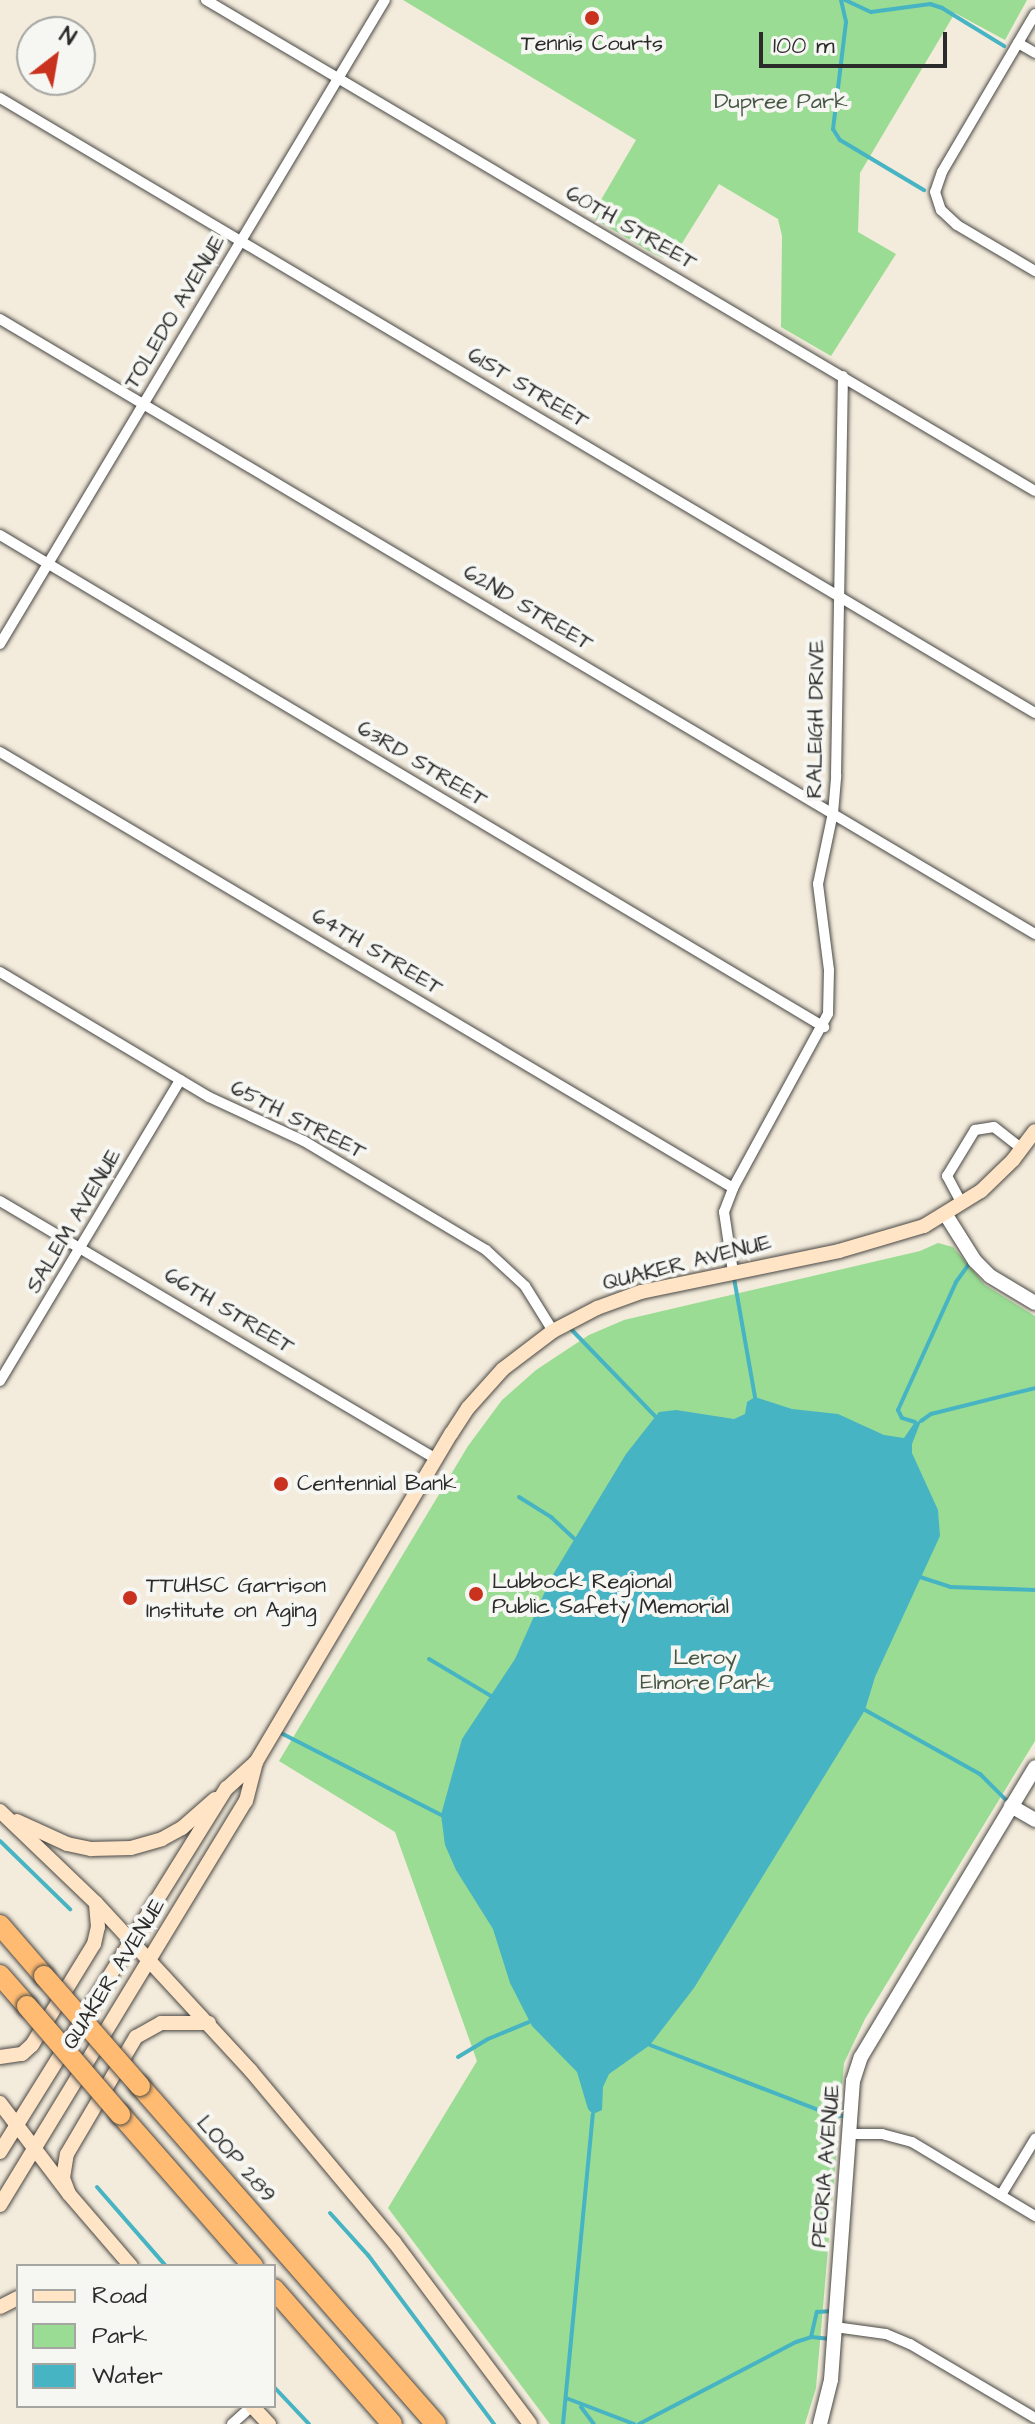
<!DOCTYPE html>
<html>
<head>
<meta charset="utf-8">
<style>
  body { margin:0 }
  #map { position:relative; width:1035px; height:2424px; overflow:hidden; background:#f3ebdb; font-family:"Architects Daughter",sans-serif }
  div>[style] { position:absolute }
  .green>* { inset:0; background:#9adc93 }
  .water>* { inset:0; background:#47b4c4 }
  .stream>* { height:4px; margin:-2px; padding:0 2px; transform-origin:2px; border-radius:2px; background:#47b4c4 }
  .roads { filter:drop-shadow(0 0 2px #494845) drop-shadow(0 0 2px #494845) }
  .minor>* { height:10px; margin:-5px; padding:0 5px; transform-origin:5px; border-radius:5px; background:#fff }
  .tertiary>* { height:14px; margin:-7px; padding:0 7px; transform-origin:7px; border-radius:7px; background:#fff }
  .secondary>* { height:14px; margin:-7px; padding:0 7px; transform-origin:7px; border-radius:7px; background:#ffe4c6 }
  .motorway>* { height:20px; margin:-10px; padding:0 10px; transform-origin:10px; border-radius:10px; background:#ffbb71 }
  .bridges { filter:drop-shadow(0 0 2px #494845) drop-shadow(0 0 2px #494845) }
  .motorway-bridge>* { height:20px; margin:-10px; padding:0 10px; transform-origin:10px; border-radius:10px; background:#ffbb71 }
  .dots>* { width:22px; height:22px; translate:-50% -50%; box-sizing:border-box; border:4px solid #f6f6f2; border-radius:50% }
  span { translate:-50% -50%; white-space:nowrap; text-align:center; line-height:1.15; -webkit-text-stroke:8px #f6f6f2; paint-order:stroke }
  .poi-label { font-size:22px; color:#2b2b2b }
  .left { translate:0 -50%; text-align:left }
  .park-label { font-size:22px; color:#475745 }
  .street-label { font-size:22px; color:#2b2b2b }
  .legend { position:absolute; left:16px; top:2264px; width:260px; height:144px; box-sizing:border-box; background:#f6f6f2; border:2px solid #a5a5a2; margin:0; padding:10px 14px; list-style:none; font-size:24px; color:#2b2b2b }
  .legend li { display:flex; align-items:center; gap:16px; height:40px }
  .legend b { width:40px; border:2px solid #a5a5a2 }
  .north { position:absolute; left:16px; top:16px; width:80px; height:80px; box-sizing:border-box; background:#f6f6f2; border:2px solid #a5a5a2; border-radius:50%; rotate:31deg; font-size:22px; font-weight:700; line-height:32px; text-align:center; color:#2b2b2b }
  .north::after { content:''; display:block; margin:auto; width:28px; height:36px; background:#c8321e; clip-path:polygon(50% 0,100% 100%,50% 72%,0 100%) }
  .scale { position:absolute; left:759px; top:32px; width:188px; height:36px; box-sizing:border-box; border:4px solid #2b2b2b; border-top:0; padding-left:10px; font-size:24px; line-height:28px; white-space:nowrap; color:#2b2b2b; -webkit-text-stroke:6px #f6f6f2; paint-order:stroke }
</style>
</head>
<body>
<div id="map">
  <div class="green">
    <div style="clip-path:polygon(403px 0,1027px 0,1005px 40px,955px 13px,860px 173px,858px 232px,896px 254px,831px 356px,781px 327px,782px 236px,778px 219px,719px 184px,671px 261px,654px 254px,591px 217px,636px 140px)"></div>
    <div style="clip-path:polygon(938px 1243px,953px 1247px,985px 1285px,1035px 1316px,1035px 1741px,865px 2019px,844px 2063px,816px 2388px,805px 2424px,550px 2424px,388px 2208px,477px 2061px,395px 1832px,279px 1761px,468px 1446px,502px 1400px,536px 1370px,589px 1335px,624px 1320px,920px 1251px)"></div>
  </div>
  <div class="water">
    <div style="clip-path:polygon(755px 1397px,792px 1409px,838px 1414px,884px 1435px,904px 1438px,915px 1422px,921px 1421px,912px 1444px,912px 1453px,938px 1510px,940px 1536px,875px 1677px,865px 1710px,694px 1988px,650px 2045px,609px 2074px,603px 2087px,602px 2110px,593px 2114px,588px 2109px,577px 2072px,532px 2026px,510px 1983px,493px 1929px,456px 1870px,445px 1845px,441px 1815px,462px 1739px,515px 1659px,551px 1578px,626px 1454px,659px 1412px,676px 1410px,734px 1419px,745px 1414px,747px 1402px)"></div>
  </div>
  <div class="stream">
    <div style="left:841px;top:0;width:23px;rotate:77deg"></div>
    <div style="left:846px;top:22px;width:108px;rotate:96.9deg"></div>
    <div style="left:833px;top:129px;width:13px;rotate:58deg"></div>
    <div style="left:840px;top:140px;width:98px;rotate:30.8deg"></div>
    <div style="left:845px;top:0;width:29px;rotate:25deg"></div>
    <div style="left:871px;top:12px;width:60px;rotate:-7.7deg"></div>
    <div style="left:930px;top:4px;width:13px;rotate:18deg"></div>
    <div style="left:942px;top:8px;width:73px;rotate:31.5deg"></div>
    <div style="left:734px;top:1278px;width:121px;rotate:80deg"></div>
    <div style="left:568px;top:1326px;width:125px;rotate:46deg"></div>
    <div style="left:921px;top:1421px;width:12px;rotate:-35deg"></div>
    <div style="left:931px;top:1414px;width:107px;rotate:-14deg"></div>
    <div style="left:915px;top:1422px;width:14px;rotate:-163deg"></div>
    <div style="left:902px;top:1418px;width:9px;rotate:-117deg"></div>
    <div style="left:898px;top:1410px;width:141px;rotate:-65.6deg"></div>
    <div style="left:956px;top:1282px;width:27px;rotate:-54deg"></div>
    <div style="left:519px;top:1497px;width:38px;rotate:32deg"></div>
    <div style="left:551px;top:1517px;width:33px;rotate:43deg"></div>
    <div style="left:920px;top:1577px;width:32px;rotate:18deg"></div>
    <div style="left:950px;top:1587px;width:85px;rotate:2deg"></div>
    <div style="left:429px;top:1659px;width:72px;rotate:30.8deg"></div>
    <div style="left:865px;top:1710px;width:132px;rotate:29.1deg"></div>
    <div style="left:980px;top:1774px;width:42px;rotate:45deg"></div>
    <div style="left:277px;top:1731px;width:184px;rotate:27.1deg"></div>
    <div style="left:0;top:1841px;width:98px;rotate:44.2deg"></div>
    <div style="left:650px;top:2045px;width:192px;rotate:21.1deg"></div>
    <div style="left:829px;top:2114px;width:20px;rotate:9deg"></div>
    <div style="left:458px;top:2057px;width:35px;rotate:-31deg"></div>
    <div style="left:488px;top:2039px;width:44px;rotate:-22.5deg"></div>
    <div style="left:97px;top:2187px;width:105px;rotate:48.9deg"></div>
    <div style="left:330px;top:2213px;width:57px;rotate:47.9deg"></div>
    <div style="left:368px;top:2255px;width:211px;rotate:53.3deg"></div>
    <div style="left:811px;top:2337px;width:26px;rotate:-77deg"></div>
    <div style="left:817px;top:2312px;width:16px;rotate:-4deg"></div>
    <div style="left:274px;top:2387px;width:51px;rotate:46.6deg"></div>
    <div style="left:566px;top:2398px;width:73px;rotate:20.9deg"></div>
    <div style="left:581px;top:2407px;width:21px;rotate:53deg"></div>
    <div style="left:563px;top:2424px;width:311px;rotate:-84.5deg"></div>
    <div style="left:639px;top:2424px;width:177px;rotate:-27.6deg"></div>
    <div style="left:796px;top:2342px;width:16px;rotate:-18deg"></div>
    <div style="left:811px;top:2337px;width:20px;rotate:6deg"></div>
  </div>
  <div class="roads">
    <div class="minor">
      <div style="left:206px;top:0;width:963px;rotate:30.64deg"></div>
      <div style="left:1035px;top:14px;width:183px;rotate:120.5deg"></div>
      <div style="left:942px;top:172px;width:21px;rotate:109deg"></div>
      <div style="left:935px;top:192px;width:19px;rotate:72deg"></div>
      <div style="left:941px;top:210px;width:22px;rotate:43deg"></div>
      <div style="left:957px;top:225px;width:91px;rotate:30.5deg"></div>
      <div style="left:1018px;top:43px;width:20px;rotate:30deg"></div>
      <div style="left:0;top:98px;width:1204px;rotate:30.72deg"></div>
      <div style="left:0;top:319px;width:1204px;rotate:30.72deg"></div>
      <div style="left:0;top:535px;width:960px;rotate:30.84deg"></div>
      <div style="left:0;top:644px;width:750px;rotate:-59.13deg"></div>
      <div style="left:0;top:752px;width:853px;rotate:30.74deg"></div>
      <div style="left:0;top:972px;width:244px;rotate:30.9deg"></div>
      <div style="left:209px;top:1097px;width:105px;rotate:24.9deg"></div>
      <div style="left:304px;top:1141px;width:212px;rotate:30.9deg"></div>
      <div style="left:486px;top:1250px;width:53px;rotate:42.7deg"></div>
      <div style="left:525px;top:1286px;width:53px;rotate:58.1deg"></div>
      <div style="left:0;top:1201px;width:507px;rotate:30.61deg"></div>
      <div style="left:962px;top:1204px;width:32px;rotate:-118deg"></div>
      <div style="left:947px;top:1176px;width:54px;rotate:-58.7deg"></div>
      <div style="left:975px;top:1130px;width:19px;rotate:-9deg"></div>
      <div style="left:994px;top:1127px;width:36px;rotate:38deg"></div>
      <div style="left:733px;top:1272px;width:61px;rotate:-98.5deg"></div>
      <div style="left:724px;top:1212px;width:26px;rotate:-69deg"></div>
      <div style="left:733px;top:1188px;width:198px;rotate:-61.4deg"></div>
      <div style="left:828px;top:1014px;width:44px;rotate:-88.7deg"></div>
      <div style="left:829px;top:970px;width:87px;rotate:-97.3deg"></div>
      <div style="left:818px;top:884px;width:73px;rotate:-78.1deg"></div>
      <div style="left:833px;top:813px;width:38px;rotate:-85deg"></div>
      <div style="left:836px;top:775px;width:399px;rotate:-89deg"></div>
      <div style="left:0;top:1381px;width:351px;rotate:-59.1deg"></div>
      <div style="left:850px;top:2134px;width:32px"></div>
      <div style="left:882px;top:2134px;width:31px;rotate:15deg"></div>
      <div style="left:912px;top:2142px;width:144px;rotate:31deg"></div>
      <div style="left:1001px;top:2195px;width:66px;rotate:-58.7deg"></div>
      <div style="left:835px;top:2327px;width:51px;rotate:7.8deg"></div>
      <div style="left:886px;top:2334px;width:26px;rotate:23deg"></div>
      <div style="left:910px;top:2344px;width:145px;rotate:30.6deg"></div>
      <div style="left:232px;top:2424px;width:27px;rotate:-42deg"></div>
    </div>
    <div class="tertiary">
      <div style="left:946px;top:1215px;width:54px;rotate:57.8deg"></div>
      <div style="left:975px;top:1261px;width:21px;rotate:45deg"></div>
      <div style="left:990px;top:1276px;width:52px;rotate:31deg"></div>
      <div style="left:1011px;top:1806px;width:28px;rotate:30deg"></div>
      <div style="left:820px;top:2424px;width:45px;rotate:-76deg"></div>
      <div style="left:831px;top:2380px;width:300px;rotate:-85.8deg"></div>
      <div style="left:853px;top:2081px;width:25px;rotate:-72deg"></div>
      <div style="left:861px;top:2057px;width:338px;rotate:-59deg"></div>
    </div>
    <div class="secondary">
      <div style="left:0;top:1811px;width:133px;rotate:43.8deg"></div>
      <div style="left:96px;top:1903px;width:229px;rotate:47.3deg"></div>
      <div style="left:251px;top:2071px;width:223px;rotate:50.1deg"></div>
      <div style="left:394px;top:2242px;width:227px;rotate:53.2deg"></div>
      <div style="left:17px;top:1821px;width:55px;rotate:24.7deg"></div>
      <div style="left:67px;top:1844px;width:25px;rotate:12deg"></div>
      <div style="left:91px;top:1849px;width:40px;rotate:-1.4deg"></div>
      <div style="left:131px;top:1848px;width:32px;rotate:-16deg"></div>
      <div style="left:162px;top:1839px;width:23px;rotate:-29deg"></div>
      <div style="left:182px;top:1828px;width:44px;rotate:-41.3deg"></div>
      <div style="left:0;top:2057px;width:22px;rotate:-8deg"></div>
      <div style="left:22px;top:2054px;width:13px;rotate:-42deg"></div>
      <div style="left:32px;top:2045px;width:119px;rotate:-58.5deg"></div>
      <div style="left:94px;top:1944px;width:17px;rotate:-77deg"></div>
      <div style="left:98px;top:1927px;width:24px;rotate:-95deg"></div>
      <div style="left:0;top:2103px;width:114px;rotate:52.8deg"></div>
      <div style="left:69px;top:2194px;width:95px;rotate:49.3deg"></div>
      <div style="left:0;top:2152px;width:429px;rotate:-58.1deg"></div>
      <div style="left:227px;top:1788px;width:39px;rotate:-42deg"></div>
      <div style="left:256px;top:1762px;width:382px;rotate:-59.3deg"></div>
      <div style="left:451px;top:1434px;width:31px;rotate:-57deg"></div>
      <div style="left:468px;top:1408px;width:52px;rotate:-48.1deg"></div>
      <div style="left:503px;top:1369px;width:63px;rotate:-37.2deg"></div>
      <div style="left:553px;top:1331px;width:50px;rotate:-27.6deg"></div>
      <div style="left:597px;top:1308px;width:47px;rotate:-20deg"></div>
      <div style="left:641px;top:1292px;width:202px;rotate:-11.7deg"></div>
      <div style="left:839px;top:1251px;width:89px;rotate:-16.4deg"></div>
      <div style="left:924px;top:1226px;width:67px;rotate:-31.6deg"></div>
      <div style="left:981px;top:1191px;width:45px;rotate:-44.1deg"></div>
      <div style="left:1013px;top:1160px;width:36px;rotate:-53deg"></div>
      <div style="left:69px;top:2194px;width:17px;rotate:-111deg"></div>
      <div style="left:63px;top:2178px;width:24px;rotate:-81deg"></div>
      <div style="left:67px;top:2154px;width:136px;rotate:-59.5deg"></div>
      <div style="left:136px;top:2037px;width:29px;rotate:-29deg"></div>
      <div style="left:161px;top:2023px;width:48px"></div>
      <div style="left:0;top:2205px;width:473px;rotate:-58.7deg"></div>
      <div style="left:246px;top:1801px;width:40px;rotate:-75.6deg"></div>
      <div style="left:0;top:2307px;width:20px;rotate:-27deg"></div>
      <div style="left:252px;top:2406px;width:25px;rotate:47deg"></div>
    </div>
    <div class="motorway">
      <div style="left:0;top:1925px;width:67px;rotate:49.2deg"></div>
      <div style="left:0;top:1975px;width:41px;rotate:48.9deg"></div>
      <div style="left:140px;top:2086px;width:449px;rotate:48.8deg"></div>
      <div style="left:120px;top:2114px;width:202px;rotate:48.8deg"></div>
      <div style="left:274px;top:2289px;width:179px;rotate:48.8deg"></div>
    </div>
  </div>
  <div class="bridges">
    <div class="motorway-bridge">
      <div style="left:44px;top:1976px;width:146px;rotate:48.9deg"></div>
      <div style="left:27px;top:2006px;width:143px;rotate:49.3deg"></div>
    </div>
  </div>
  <div class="dots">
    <div style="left:592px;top:18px;background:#c8321e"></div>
    <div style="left:281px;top:1484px;background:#c8321e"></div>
    <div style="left:476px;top:1594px;background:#c8321e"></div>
    <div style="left:130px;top:1598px;background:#c8321e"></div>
  </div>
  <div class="poi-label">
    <span style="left:592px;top:44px">Tennis Courts</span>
    <span class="left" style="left:297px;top:1484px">Centennial Bank</span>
    <span class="left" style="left:492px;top:1594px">Lubbock Regional<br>Public Safety Memorial</span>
    <span class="left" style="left:146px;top:1598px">TTUHSC Garrison<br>Institute on Aging</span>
  </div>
  <div class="park-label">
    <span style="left:781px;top:102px">Dupree Park</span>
    <span style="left:705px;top:1670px">Leroy<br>Elmore Park</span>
  </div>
  <div class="street-label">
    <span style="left:631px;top:228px;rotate:30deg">60TH STREET</span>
    <span style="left:175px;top:312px;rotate:-59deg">TOLEDO AVENUE</span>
    <span style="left:528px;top:388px;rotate:31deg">61ST STREET</span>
    <span style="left:528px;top:608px;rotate:31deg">62ND STREET</span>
    <span style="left:816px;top:719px;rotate:-89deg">RALEIGH DRIVE</span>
    <span style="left:422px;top:764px;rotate:31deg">63RD STREET</span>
    <span style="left:377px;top:952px;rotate:31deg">64TH STREET</span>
    <span style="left:298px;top:1120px;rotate:27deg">65TH STREET</span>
    <span style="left:74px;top:1221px;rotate:-59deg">SALEM AVENUE</span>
    <span style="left:687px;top:1263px;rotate:-14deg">QUAKER AVENUE</span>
    <span style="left:229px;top:1311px;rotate:31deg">66TH STREET</span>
    <span style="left:114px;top:1974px;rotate:-58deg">QUAKER AVENUE</span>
    <span style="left:236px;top:2159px;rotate:49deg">LOOP 289</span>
    <span style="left:826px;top:2166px;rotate:-85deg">PEORIA AVENUE</span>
  </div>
  <ul class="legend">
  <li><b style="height:10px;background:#ffe4c6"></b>Road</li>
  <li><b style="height:22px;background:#9adc93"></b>Park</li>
  <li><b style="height:22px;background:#47b4c4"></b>Water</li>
  </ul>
  <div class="north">N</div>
  <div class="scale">100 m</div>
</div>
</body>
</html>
